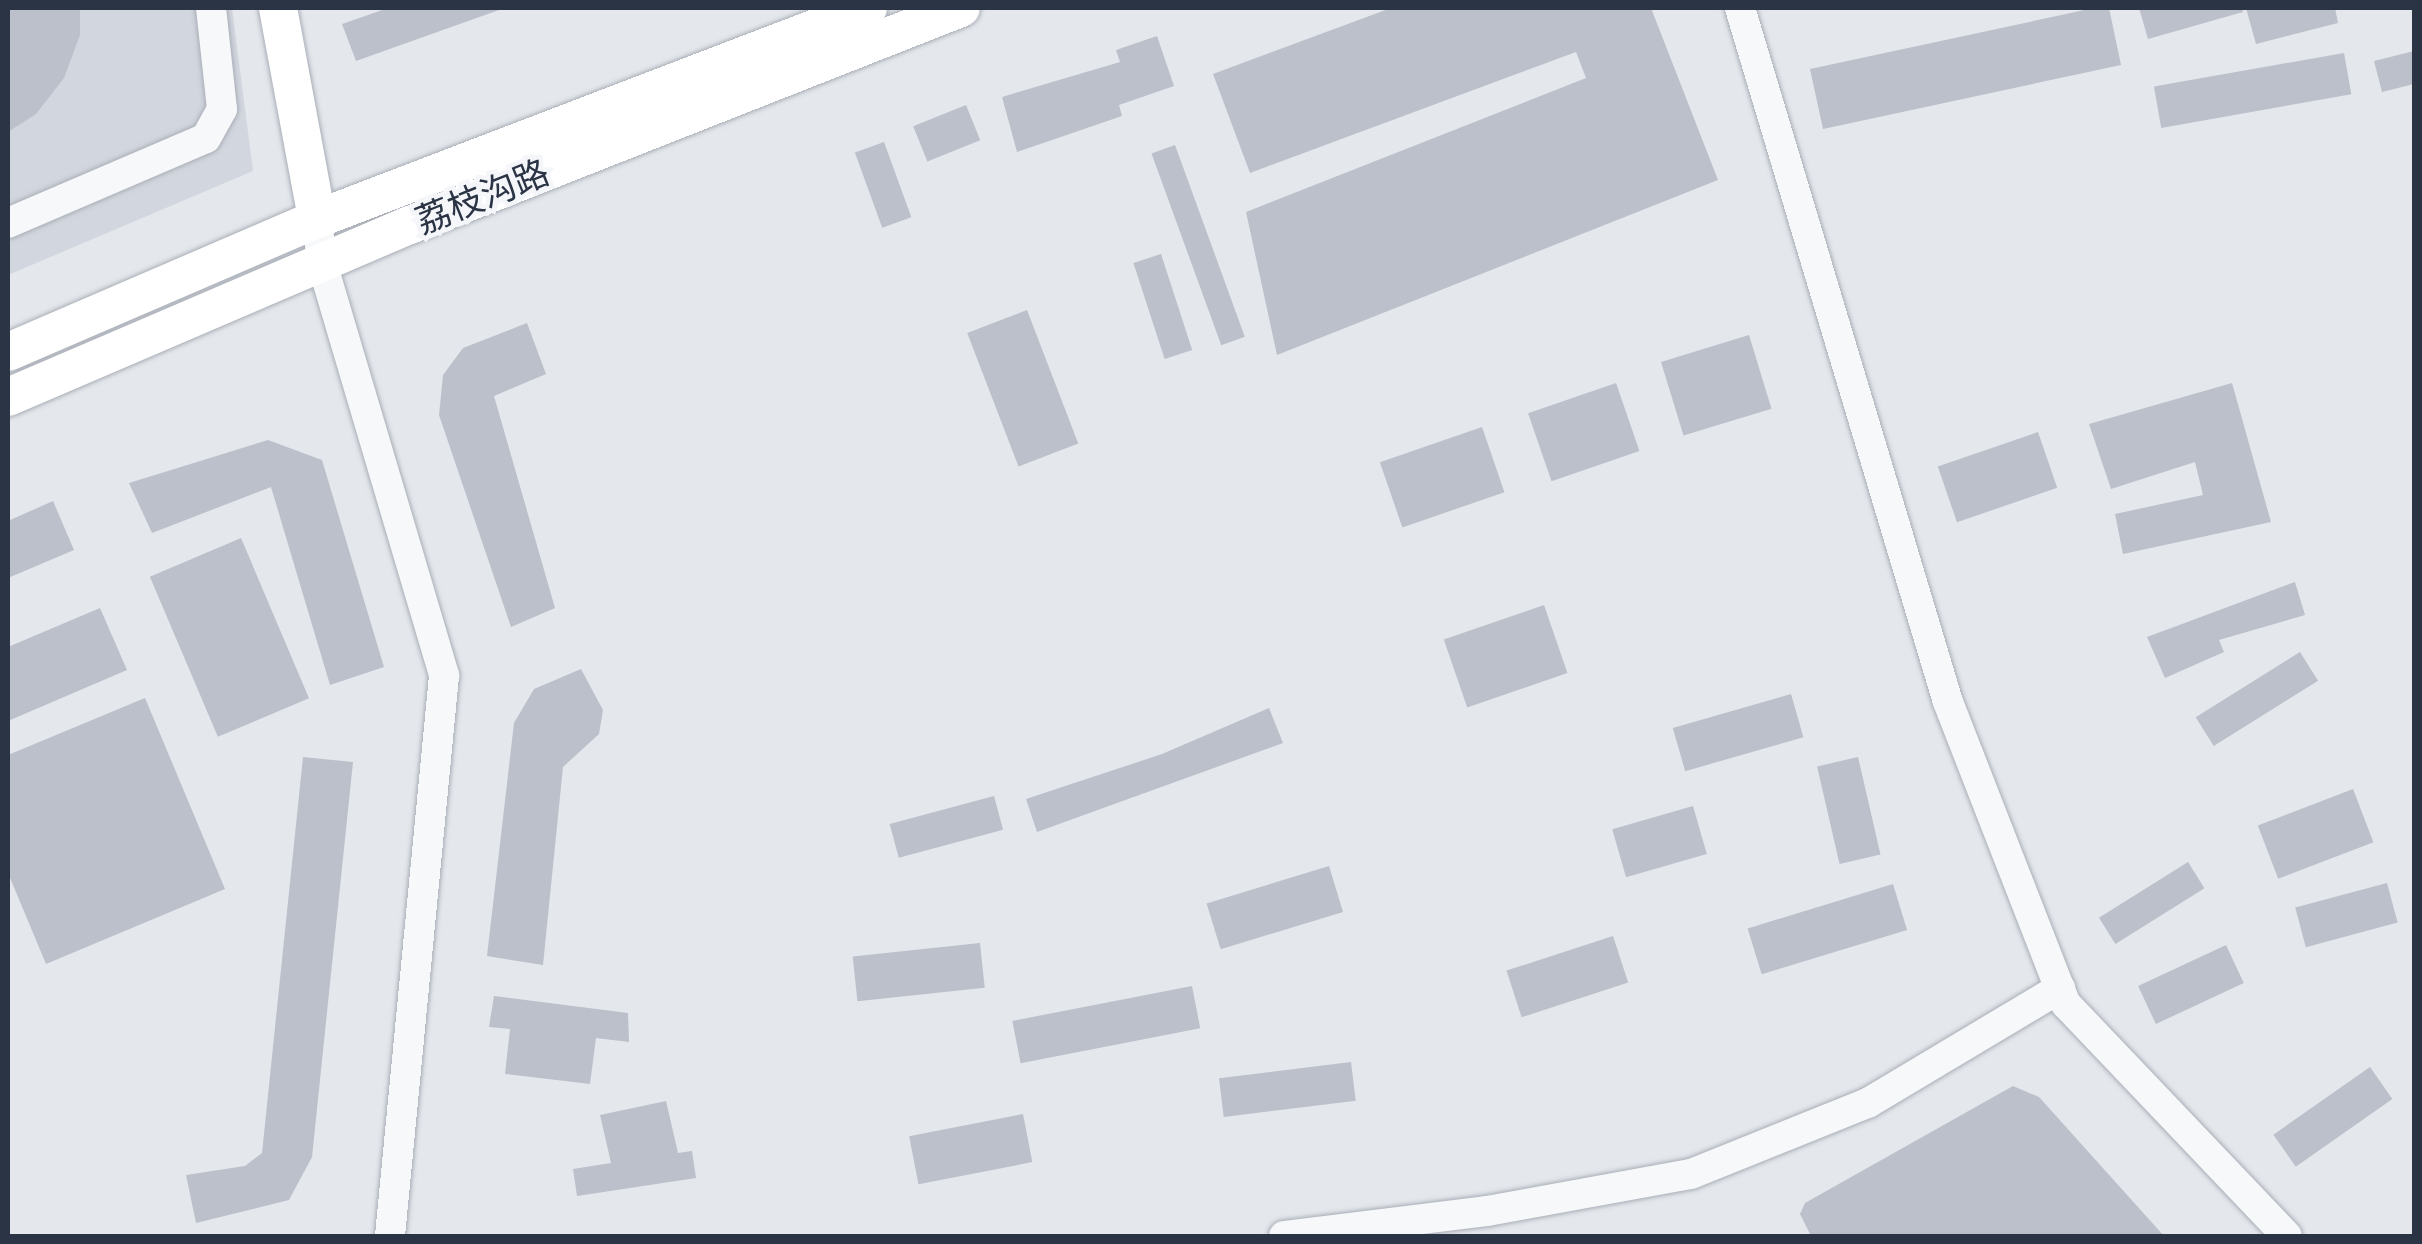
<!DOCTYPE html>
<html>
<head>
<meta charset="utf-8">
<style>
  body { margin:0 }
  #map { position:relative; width:2422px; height:1244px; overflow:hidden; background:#e4e7ec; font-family:Quicksand,"Noto Sans SC",sans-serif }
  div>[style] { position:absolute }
  .built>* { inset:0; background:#d2d6de }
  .building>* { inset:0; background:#bbc0ca; transform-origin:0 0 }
  .roads { filter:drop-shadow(0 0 2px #a9aeb7) drop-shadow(0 0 2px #a9aeb7) }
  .minor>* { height:30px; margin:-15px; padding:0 15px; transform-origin:15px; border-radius:15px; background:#f7f8fa }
  .major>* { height:38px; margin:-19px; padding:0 19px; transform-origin:19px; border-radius:19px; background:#fff }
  span { translate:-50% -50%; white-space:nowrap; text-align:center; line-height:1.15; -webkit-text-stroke:9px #f4f6f9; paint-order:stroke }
  .street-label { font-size:35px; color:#2b3445 }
  .frame { position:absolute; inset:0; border:10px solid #2b3445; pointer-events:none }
</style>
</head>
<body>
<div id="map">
  <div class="built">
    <div style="clip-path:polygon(8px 8px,232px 8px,253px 171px,8px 275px)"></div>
  </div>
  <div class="building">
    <div style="clip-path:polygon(8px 8px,80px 8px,80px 35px,64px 78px,36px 114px,8px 132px)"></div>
    <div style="clip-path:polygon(388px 8px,498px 8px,499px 10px,356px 61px,342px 24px)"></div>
    <div style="clip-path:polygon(1391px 8px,1651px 8px,1718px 180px,1277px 355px,1246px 212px,1586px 78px,1576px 52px,1250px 173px,1213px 74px)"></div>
    <div style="clip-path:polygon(2094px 8px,2109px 8px,2121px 65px,1823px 129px,1810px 69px)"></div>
    <div style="clip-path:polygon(2139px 8px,2242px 8px,2243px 12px,2148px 39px)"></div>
    <div style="clip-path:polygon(2246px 8px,2335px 8px,2338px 23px,2256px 44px)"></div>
    <div style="clip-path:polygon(1157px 36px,1174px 86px,1119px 105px,1122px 116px,1017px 152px,1002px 97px,1120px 62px,1116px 50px)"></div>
    <div style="clip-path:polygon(2414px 51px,2414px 84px,2382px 92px,2374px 61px)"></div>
    <div style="left:2344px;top:53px;width:42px;height:193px;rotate:80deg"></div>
    <div style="left:966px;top:105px;width:38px;height:57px;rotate:68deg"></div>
    <div style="left:884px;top:142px;width:80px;height:31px;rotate:70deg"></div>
    <div style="left:1175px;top:145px;width:204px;height:25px;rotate:70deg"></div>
    <div style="left:1161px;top:254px;width:101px;height:29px;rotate:72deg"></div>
    <div style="left:1027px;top:310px;width:143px;height:64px;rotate:69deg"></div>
    <div style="clip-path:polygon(527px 323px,546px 374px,494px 396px,555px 608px,511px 627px,439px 415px,443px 375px,463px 348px)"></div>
    <div style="left:1749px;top:335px;width:77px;height:92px;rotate:73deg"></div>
    <div style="left:1616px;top:383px;width:72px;height:93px;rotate:71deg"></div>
    <div style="clip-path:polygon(2232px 383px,2271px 522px,2123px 554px,2115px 514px,2203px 495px,2195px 462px,2111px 489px,2089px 424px)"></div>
    <div style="left:1482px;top:427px;width:69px;height:108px;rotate:71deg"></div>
    <div style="left:2038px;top:432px;width:59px;height:106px;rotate:71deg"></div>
    <div style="clip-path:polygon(268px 440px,322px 460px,384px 667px,330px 685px,271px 487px,152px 533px,129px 483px)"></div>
    <div style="clip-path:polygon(53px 501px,74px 550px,8px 578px,8px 521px)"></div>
    <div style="left:241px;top:538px;width:174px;height:99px;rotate:67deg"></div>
    <div style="clip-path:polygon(2295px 582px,2305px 615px,2219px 640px,2224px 652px,2165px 678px,2147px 637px)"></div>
    <div style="left:1544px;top:605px;width:72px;height:106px;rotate:71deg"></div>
    <div style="clip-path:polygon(100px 608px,127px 670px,8px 721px,8px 647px)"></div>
    <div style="left:2300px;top:652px;width:34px;height:123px;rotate:58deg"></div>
    <div style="clip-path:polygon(581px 669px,603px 710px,599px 734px,563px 767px,543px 965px,487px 956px,514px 723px,534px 689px)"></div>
    <div style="left:1791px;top:694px;width:45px;height:123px;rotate:74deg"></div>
    <div style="clip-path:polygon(145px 698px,225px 889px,46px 964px,8px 873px,8px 755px)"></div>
    <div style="clip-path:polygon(1269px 708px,1283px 743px,1037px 832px,1026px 799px,1162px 754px)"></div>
    <div style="clip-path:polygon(303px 757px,353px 762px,312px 1157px,289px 1200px,196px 1223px,186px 1175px,245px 1166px,262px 1153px)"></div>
    <div style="left:1858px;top:757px;width:100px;height:42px;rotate:77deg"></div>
    <div style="left:2353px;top:789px;width:57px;height:102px;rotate:69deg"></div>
    <div style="left:994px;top:796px;width:35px;height:108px;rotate:75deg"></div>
    <div style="left:1693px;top:806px;width:50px;height:84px;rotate:74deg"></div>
    <div style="left:2188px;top:862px;width:31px;height:105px;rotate:58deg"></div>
    <div style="left:1329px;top:866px;width:48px;height:128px;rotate:73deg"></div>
    <div style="left:2387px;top:883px;width:41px;height:95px;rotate:75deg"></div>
    <div style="left:1893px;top:884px;width:48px;height:152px;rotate:73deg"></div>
    <div style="left:1613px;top:936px;width:49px;height:112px;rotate:72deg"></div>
    <div style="left:980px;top:943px;width:45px;height:128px;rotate:84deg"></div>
    <div style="left:2226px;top:945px;width:42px;height:97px;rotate:65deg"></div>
    <div style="left:1192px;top:986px;width:43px;height:183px;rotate:79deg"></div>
    <div style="clip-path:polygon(494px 996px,628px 1013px,629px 1042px,596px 1038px,590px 1084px,505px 1074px,510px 1029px,489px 1027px)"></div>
    <div style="left:1351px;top:1062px;width:39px;height:133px;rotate:83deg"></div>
    <div style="left:2370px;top:1067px;width:39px;height:118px;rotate:55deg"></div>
    <div style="clip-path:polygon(2013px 1086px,2039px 1097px,2164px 1236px,1811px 1236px,1800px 1214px,1805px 1203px)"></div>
    <div style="clip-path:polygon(666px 1101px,678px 1153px,692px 1151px,696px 1178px,577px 1196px,573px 1169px,611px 1163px,600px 1115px)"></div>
    <div style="left:1023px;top:1114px;width:49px;height:116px;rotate:79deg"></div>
  </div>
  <div class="roads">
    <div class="minor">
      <div style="left:1740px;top:8px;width:724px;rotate:73.32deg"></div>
      <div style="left:1948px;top:702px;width:324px;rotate:68.7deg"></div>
      <div style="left:2066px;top:1004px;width:320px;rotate:46.4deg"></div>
      <div style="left:317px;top:219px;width:44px;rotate:83.5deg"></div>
      <div style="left:322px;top:263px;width:431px;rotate:73.5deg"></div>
      <div style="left:444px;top:676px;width:563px;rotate:95.51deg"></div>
      <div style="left:8px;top:223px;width:215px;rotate:-23.2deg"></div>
      <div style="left:206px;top:138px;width:33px;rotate:-61deg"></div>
      <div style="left:222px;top:109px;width:102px;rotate:-96.2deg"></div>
      <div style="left:1284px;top:1236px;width:205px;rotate:-7deg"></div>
      <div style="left:1487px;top:1211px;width:207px;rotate:-10.3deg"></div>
      <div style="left:1691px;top:1174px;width:191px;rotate:-21.9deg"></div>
      <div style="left:1868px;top:1103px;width:224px;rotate:-30.9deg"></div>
    </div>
    <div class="major">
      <div style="left:278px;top:8px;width:215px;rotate:79.5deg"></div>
      <div style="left:8px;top:352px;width:336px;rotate:-23.3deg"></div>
      <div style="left:317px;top:219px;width:590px;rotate:-20.95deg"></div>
      <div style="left:8px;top:397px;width:437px;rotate:-23.2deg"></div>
      <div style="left:410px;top:225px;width:592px;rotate:-21.5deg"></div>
    </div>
  </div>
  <div class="street-label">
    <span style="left:482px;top:196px;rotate:-22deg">荔枝沟路</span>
  </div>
  <div class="frame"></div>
</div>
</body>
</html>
